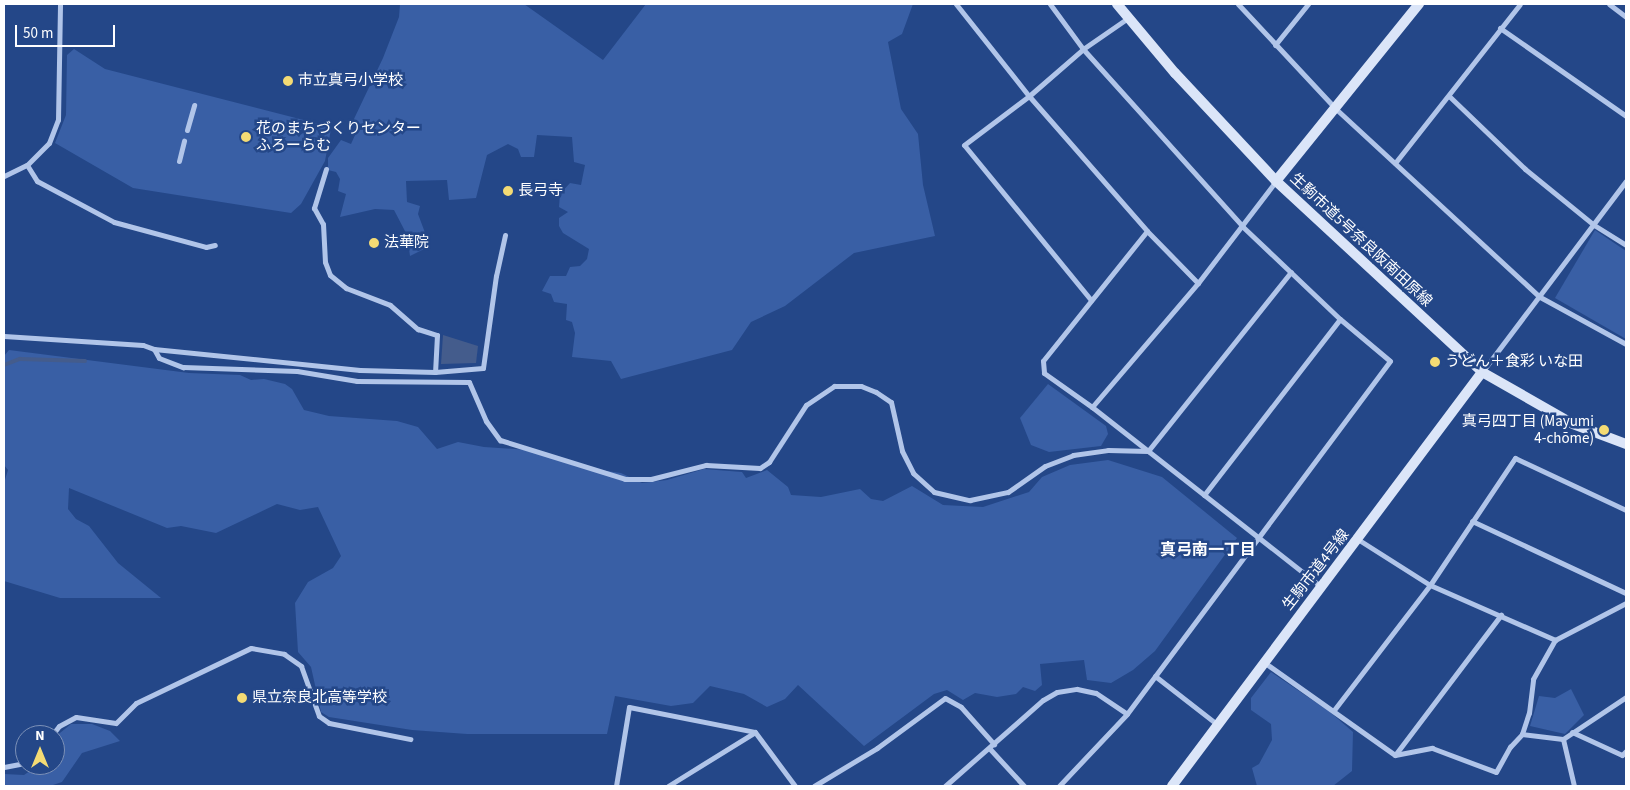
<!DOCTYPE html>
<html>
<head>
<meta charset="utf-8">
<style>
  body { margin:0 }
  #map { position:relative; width:1630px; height:790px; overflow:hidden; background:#244788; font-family:"Source Sans 3","Noto Sans JP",sans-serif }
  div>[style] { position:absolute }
  .green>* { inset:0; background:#395fa5 }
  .water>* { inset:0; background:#445c8c }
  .stream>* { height:4px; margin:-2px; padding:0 2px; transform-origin:2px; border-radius:2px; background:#445c8c }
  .street>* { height:5px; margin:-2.5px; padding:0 2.5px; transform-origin:2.5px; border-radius:2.5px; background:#b1c5e9 }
  .secondary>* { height:10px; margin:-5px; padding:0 5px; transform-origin:5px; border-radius:5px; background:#dbe5f8 }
  .dots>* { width:14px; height:14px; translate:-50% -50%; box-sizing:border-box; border:2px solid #244788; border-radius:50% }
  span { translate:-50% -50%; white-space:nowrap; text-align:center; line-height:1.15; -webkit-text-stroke:5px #244788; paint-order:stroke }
  .poi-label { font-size:15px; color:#fff }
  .left { translate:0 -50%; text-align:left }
  .right { translate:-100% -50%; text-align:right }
  .street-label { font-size:15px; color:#fff }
  .neighbourhood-label { font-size:16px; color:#fff; font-weight:700 }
  .frame { position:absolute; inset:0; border:5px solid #fff; pointer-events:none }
  .north { position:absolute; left:15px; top:725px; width:50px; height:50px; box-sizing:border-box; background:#244788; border:1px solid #7c91b8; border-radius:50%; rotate:0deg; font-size:14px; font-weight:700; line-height:20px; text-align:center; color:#fff }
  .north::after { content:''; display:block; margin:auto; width:18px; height:22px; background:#f4db74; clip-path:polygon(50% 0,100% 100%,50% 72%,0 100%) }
  .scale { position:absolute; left:15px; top:25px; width:100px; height:22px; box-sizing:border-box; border:2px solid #fff; border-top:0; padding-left:6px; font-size:15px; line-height:18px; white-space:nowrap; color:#fff; -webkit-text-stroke:4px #244788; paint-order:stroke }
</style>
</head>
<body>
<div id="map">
  <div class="green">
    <div style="clip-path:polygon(400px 4px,524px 4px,603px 60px,646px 4px,913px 4px,902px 34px,888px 42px,901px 109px,918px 134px,923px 185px,935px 236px,854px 253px,785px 306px,751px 322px,732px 350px,621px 379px,611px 361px,572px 357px,575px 333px,572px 322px,566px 320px,567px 304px,554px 302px,551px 294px,542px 291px,550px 276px,566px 276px,570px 267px,580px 266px,587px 259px,589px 249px,563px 233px,559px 226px,559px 218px,568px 212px,559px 207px,560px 194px,570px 183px,581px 185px,585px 165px,574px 162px,572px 137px,537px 135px,534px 157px,521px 157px,518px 149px,508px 144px,487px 155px,476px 198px,449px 200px,447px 180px,406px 181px,407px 202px,420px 206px,418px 214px,430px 246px,410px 256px,407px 235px,394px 210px,375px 209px,340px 217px,346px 194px,338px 191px,340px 179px,336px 172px,328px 170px,328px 158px,341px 140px,351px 144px,356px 133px,353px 121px,383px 58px,399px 17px)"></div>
    <div style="clip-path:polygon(74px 49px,105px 69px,327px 126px,331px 129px,325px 161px,301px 204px,291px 213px,133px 188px,55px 143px,66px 115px,67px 55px)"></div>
    <div style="clip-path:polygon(1595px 230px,1626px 251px,1626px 339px,1555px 298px)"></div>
    <div style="clip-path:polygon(9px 350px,189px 373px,240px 375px,251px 380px,264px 379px,285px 384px,292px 389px,304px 410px,329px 416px,397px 421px,418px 427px,437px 449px,458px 442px,484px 447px,529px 450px,578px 467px,621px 473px,642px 483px,667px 480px,704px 469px,742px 472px,746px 478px,767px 470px,788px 487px,791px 495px,821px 497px,860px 489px,871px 499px,883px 501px,912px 486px,943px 505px,983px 507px,1029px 492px,1042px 477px,1070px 465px,1108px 460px,1162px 477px,1237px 538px,1155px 651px,1133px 670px,1111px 683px,1087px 680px,1084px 660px,1040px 664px,1042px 685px,1035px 691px,1023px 687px,1016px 694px,997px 697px,975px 693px,963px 700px,947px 690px,934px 694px,864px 746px,798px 685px,785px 699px,767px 707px,744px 694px,710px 686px,693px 703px,671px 706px,615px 696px,607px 734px,467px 734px,412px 730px,329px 717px,321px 712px,311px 667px,298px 652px,295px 603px,308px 582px,333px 568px,341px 556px,318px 507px,300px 510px,277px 504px,216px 533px,181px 526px,167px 528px,69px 488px,68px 509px,76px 519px,89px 526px,118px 563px,161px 598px,60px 598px,4px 581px,4px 483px,8px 470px,4px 465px,4px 356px)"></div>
    <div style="clip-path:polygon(1048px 384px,1106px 426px,1108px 434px,1101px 446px,1049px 452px,1031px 445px,1020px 418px)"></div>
    <div style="clip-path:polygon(1271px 672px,1330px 712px,1353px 732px,1352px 771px,1333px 786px,1257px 786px,1252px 768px,1259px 764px,1272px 740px,1271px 724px,1251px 710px,1251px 698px)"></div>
    <div style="clip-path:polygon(1571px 689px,1584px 715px,1565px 734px,1530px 726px,1539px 696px,1555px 698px)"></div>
    <div style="clip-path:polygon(71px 724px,92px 724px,110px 731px,120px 741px,82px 753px,62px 782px,50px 786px,4px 786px,4px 774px,24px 775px,39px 765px,55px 765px,55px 737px)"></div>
  </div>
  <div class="water">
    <div style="clip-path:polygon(443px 335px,478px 346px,476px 363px,441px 364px)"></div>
  </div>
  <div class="stream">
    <div style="left:4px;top:365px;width:17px;rotate:-21deg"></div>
    <div style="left:20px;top:359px;width:65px;rotate:1.8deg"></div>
  </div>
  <div class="street">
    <div style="left:956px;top:4px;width:117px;rotate:51.6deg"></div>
    <div style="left:1029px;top:96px;width:179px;rotate:48.8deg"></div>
    <div style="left:1147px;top:231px;width:73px;rotate:45.6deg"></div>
    <div style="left:1050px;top:4px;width:56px;rotate:53.7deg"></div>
    <div style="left:1083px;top:49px;width:239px;rotate:48deg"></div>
    <div style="left:1243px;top:227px;width:134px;rotate:43.5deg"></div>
    <div style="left:1340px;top:319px;width:65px;rotate:40deg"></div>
    <div style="left:1390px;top:361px;width:440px;rotate:126.7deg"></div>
    <div style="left:1127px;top:714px;width:99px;rotate:133.4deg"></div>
    <div style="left:1238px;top:4px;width:144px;rotate:47deg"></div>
    <div style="left:1336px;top:109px;width:277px;rotate:42.7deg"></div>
    <div style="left:1540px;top:297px;width:98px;rotate:28.7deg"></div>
    <div style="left:1609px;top:4px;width:21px;rotate:37deg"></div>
    <div style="left:1500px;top:28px;width:154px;rotate:34.9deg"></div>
    <div style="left:1275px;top:45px;width:53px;rotate:-51.2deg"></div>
    <div style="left:1449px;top:96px;width:105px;rotate:43.8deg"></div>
    <div style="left:1525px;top:169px;width:89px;rotate:39.1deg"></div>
    <div style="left:1594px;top:225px;width:38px;rotate:32deg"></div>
    <div style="left:187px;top:130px;width:26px;rotate:-74deg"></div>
    <div style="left:179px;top:161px;width:21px;rotate:-76deg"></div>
    <div style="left:1395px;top:163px;width:202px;rotate:-51.8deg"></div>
    <div style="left:27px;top:165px;width:19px;rotate:58deg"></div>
    <div style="left:37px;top:181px;width:87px;rotate:28deg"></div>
    <div style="left:114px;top:222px;width:95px;rotate:15.2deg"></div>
    <div style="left:206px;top:247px;width:9px;rotate:-13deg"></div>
    <div style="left:326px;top:169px;width:41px;rotate:107.1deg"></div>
    <div style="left:314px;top:208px;width:18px;rotate:61deg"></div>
    <div style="left:323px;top:224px;width:38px;rotate:87deg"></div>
    <div style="left:325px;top:262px;width:14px;rotate:69deg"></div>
    <div style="left:330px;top:275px;width:21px;rotate:39deg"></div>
    <div style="left:346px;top:288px;width:47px;rotate:21.1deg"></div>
    <div style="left:390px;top:305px;width:37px;rotate:41deg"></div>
    <div style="left:418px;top:329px;width:20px;rotate:18deg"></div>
    <div style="left:437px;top:335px;width:37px;rotate:93deg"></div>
    <div style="left:4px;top:176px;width:25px;rotate:-26deg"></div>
    <div style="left:27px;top:165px;width:31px;rotate:-45deg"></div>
    <div style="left:49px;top:143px;width:25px;rotate:-69deg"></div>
    <div style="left:58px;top:120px;width:116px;rotate:-89deg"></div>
    <div style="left:1147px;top:231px;width:166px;rotate:128.7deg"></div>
    <div style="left:1043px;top:361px;width:12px;rotate:85deg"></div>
    <div style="left:1044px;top:373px;width:59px;rotate:35.3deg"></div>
    <div style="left:1092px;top:407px;width:290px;rotate:38.1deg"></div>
    <div style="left:1091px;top:300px;width:200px;rotate:-129.3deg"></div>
    <div style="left:964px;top:145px;width:81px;rotate:-37deg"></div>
    <div style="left:1029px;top:96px;width:72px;rotate:-41deg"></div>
    <div style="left:1083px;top:49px;width:55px;rotate:-34.6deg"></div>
    <div style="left:4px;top:336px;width:139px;rotate:3.7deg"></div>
    <div style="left:143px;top:345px;width:12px;rotate:20deg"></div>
    <div style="left:154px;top:349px;width:10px;rotate:61deg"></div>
    <div style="left:159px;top:358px;width:26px;rotate:21deg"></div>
    <div style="left:183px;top:367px;width:114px;rotate:2deg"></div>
    <div style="left:297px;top:371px;width:61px;rotate:9.5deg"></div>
    <div style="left:357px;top:381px;width:112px;rotate:0.5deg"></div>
    <div style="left:469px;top:382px;width:43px;rotate:66.4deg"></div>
    <div style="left:486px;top:421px;width:24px;rotate:54deg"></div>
    <div style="left:500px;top:440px;width:131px;rotate:17.3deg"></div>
    <div style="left:625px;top:479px;width:26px"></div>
    <div style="left:651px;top:479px;width:57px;rotate:-14.3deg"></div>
    <div style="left:706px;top:465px;width:54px;rotate:3.2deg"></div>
    <div style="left:760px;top:468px;width:11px;rotate:-34deg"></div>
    <div style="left:769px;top:462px;width:68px;rotate:-57deg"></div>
    <div style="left:806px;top:405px;width:34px;rotate:-34deg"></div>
    <div style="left:834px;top:386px;width:27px"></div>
    <div style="left:861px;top:386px;width:16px;rotate:22deg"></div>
    <div style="left:876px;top:392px;width:18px;rotate:34deg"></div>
    <div style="left:891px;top:402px;width:50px;rotate:77.3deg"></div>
    <div style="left:902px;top:451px;width:25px;rotate:63deg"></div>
    <div style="left:913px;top:473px;width:28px;rotate:42deg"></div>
    <div style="left:934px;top:492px;width:37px;rotate:13deg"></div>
    <div style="left:970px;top:500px;width:39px;rotate:-12deg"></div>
    <div style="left:1008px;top:492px;width:45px;rotate:-35.1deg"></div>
    <div style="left:1045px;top:466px;width:30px;rotate:-21deg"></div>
    <div style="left:1073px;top:455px;width:35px;rotate:-8deg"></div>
    <div style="left:1108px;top:450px;width:40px;rotate:1.4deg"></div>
    <div style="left:1148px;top:451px;width:229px;rotate:-51.4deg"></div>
    <div style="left:154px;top:349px;width:207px;rotate:5.8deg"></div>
    <div style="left:360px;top:370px;width:75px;rotate:1.5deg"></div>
    <div style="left:435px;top:372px;width:48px;rotate:-4.8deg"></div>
    <div style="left:483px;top:368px;width:93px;rotate:-82deg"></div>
    <div style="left:496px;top:276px;width:42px;rotate:-77.6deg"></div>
    <div style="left:1482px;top:372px;width:239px;rotate:-53deg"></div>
    <div style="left:1092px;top:407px;width:163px;rotate:-49.5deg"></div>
    <div style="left:1198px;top:283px;width:128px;rotate:-52.6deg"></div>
    <div style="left:1204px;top:495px;width:222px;rotate:-52.3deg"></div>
    <div style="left:1472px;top:521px;width:170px;rotate:25.1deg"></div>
    <div style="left:1359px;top:540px;width:84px;rotate:32.4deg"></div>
    <div style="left:1430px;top:585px;width:137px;rotate:23.7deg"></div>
    <div style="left:1555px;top:640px;width:80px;rotate:-27.5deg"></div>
    <div style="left:1265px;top:663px;width:159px;rotate:35.3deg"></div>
    <div style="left:1395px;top:755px;width:38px;rotate:-11deg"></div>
    <div style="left:1432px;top:748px;width:68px;rotate:20.6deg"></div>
    <div style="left:1496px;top:772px;width:29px;rotate:-61deg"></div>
    <div style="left:1510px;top:747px;width:18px;rotate:-47deg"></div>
    <div style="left:1522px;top:734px;width:22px;rotate:-72deg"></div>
    <div style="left:1529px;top:713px;width:34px;rotate:-83deg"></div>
    <div style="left:1533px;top:679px;width:45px;rotate:-60.6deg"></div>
    <div style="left:1155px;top:676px;width:80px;rotate:37.9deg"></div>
    <div style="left:1334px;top:710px;width:158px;rotate:-52.5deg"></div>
    <div style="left:1430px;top:585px;width:153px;rotate:-56.2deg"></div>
    <div style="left:1515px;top:458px;width:123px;rotate:25.1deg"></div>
    <div style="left:1572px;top:732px;width:55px;rotate:24.7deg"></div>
    <div style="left:1622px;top:755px;width:6px;rotate:-45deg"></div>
    <div style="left:1522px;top:734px;width:41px;rotate:7deg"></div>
    <div style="left:1563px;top:739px;width:76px;rotate:-33.7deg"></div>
    <div style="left:52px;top:735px;width:11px;rotate:-52deg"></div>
    <div style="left:59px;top:726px;width:19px;rotate:-28deg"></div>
    <div style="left:76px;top:717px;width:40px;rotate:8.5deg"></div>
    <div style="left:116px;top:723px;width:28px;rotate:-45deg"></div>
    <div style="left:136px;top:703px;width:127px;rotate:-25.6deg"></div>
    <div style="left:251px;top:648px;width:34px;rotate:10deg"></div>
    <div style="left:284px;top:654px;width:21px;rotate:35deg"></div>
    <div style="left:301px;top:666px;width:53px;rotate:70.2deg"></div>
    <div style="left:319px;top:716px;width:12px;rotate:35deg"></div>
    <div style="left:329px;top:723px;width:83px;rotate:11.2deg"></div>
    <div style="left:1563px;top:739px;width:48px;rotate:76.8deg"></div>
    <div style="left:990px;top:749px;width:50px;rotate:47.4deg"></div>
    <div style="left:1395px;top:755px;width:176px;rotate:-52.9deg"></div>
    <div style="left:4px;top:767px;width:21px;rotate:-11deg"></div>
    <div style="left:616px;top:786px;width:80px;rotate:-80.7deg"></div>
    <div style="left:629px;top:707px;width:128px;rotate:11.2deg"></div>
    <div style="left:755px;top:732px;width:67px;rotate:53.5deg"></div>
    <div style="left:668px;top:786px;width:102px;rotate:-31.8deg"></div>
    <div style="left:814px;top:786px;width:74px;rotate:-31.1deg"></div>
    <div style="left:877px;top:748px;width:84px;rotate:-36.3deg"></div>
    <div style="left:945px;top:698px;width:18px;rotate:29deg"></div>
    <div style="left:961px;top:707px;width:50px;rotate:48.3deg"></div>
    <div style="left:945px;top:786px;width:130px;rotate:-41.3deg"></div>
    <div style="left:1043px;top:700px;width:16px;rotate:-30deg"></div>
    <div style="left:1057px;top:692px;width:20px;rotate:-9deg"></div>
    <div style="left:1077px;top:689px;width:19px;rotate:12deg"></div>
    <div style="left:1096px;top:693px;width:37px;rotate:34deg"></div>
  </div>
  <div class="secondary">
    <div style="left:1117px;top:4px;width:90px;rotate:50deg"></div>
    <div style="left:1175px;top:73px;width:148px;rotate:46.9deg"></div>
    <div style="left:1276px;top:181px;width:281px;rotate:42.8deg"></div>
    <div style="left:1482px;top:372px;width:105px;rotate:29.7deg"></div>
    <div style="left:1573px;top:424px;width:57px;rotate:20.7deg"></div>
    <div style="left:1276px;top:181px;width:228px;rotate:-51.1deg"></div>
    <div style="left:1172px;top:786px;width:517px;rotate:-53.17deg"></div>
  </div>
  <div class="dots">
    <div style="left:288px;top:81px;background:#f4db74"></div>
    <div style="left:246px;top:137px;background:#f4db74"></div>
    <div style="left:508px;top:191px;background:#f4db74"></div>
    <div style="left:374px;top:243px;background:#f4db74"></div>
    <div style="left:1435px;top:362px;background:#f4db74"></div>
    <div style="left:1604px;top:430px;background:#f4db74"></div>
    <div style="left:242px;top:698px;background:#f4db74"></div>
  </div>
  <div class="poi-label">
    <span class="left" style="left:298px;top:81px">市立真弓小学校</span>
    <span class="left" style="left:256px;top:137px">花のまちづくりセンター<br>ふろーらむ</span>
    <span class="left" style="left:518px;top:191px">長弓寺</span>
    <span class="left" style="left:384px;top:243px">法華院</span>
    <span class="left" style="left:1445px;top:362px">うどん＋食彩 いな田</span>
    <span class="right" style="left:1594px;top:430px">真弓四丁目 (Mayumi<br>4-chōme)</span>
    <span class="left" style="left:252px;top:698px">県立奈良北高等学校</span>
  </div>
  <div class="street-label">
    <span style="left:1361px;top:240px;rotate:43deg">生駒市道5号奈良阪南田原線</span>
    <span style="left:1316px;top:570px;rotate:-52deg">生駒市道4号線</span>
  </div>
  <div class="neighbourhood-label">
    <span style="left:1208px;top:550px">真弓南一丁目</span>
  </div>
  <div class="frame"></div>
  <div class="north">N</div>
  <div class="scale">50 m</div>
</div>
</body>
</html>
